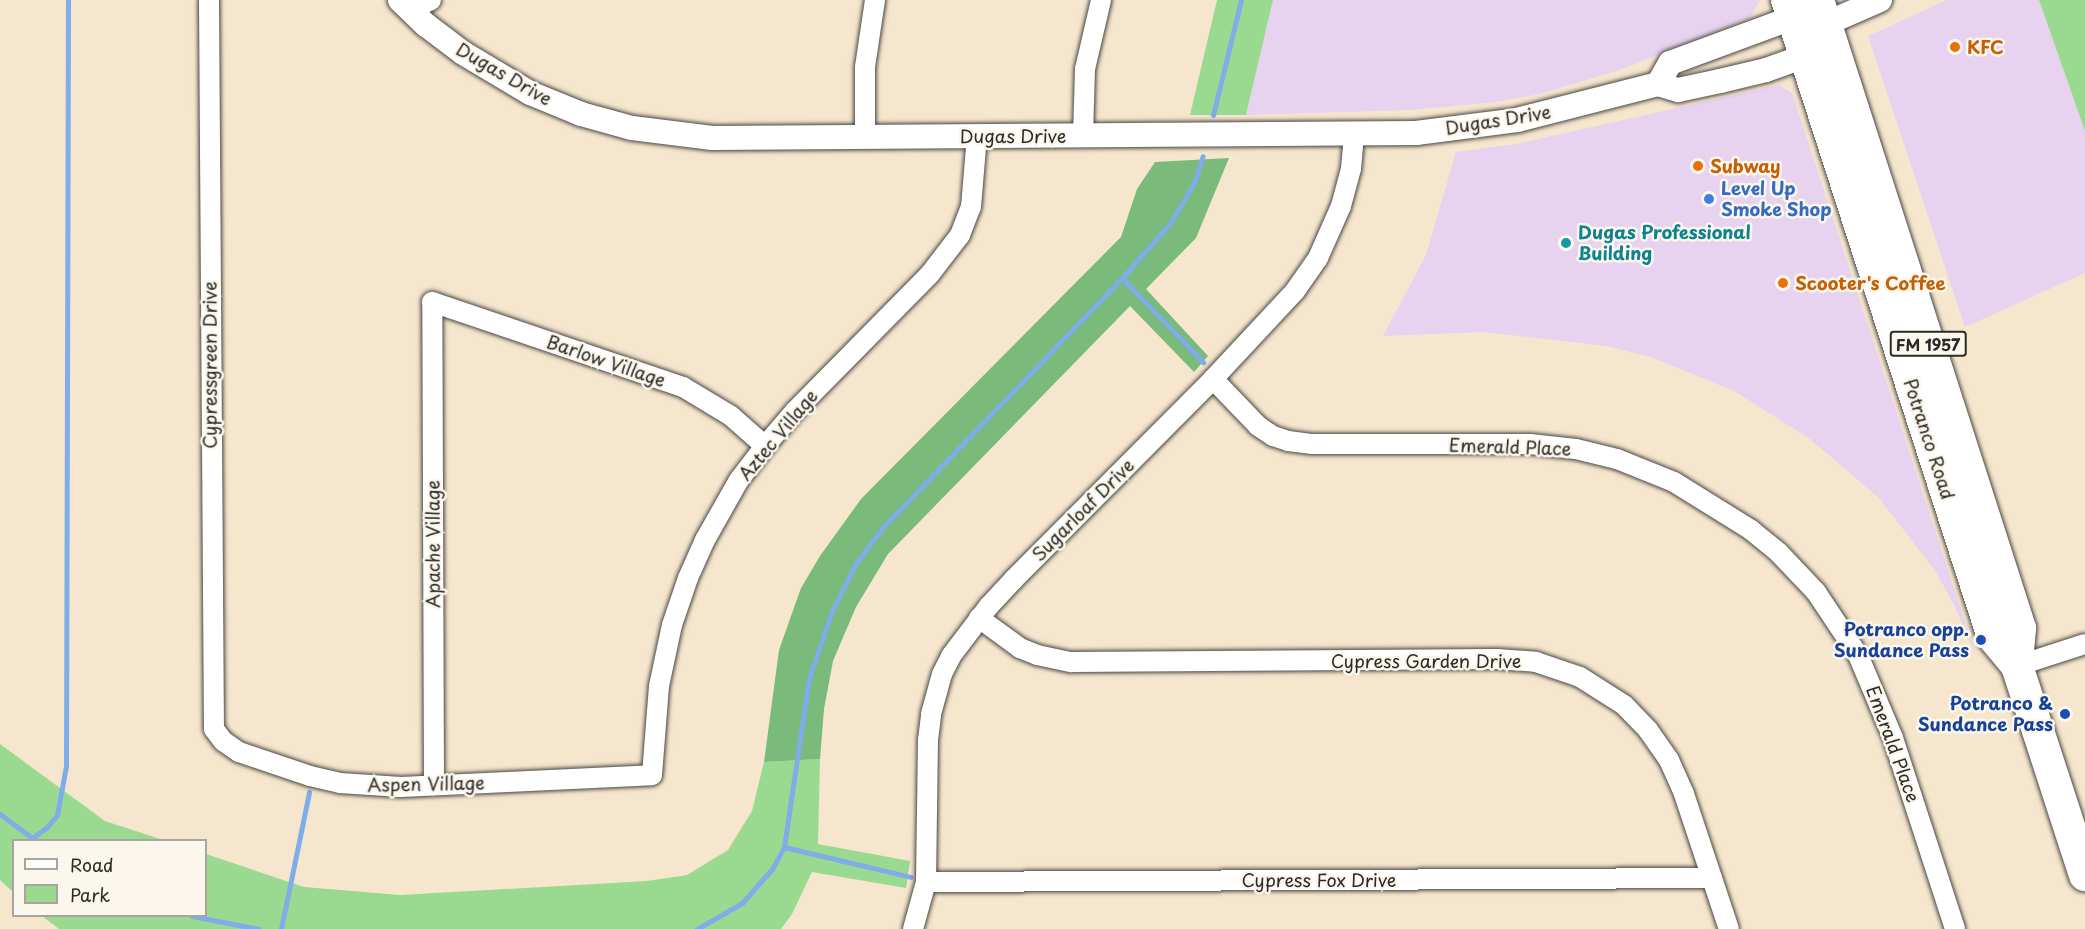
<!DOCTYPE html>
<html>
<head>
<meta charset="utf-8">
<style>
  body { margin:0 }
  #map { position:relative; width:2085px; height:929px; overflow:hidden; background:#f6e6ce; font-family:"Playpen Sans",sans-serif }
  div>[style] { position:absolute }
  .built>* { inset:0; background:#e7d2ef }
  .green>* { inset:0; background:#99da90 }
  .forest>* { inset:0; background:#7aba7a }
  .stream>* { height:5px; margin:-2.5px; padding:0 2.5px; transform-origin:2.5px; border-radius:2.5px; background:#7eade8 }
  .roads { filter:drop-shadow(0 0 2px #494743) drop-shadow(0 0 2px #494743) }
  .minor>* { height:20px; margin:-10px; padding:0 10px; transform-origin:10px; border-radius:10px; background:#fff }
  .tertiary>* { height:24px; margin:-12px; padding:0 12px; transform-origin:12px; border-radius:12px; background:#fff }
  .primary>* { height:32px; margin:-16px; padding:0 16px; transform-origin:16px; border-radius:16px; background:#fff }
  .dots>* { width:16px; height:16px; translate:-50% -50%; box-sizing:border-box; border:3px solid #fbf7ec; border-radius:50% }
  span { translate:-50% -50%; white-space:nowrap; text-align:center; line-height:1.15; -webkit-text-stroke:5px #fbf7ec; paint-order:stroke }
  .shield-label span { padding:2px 4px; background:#fbf7ec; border:2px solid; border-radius:4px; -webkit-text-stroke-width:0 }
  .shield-label { font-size:16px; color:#2b2b2b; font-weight:700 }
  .food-label { font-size:18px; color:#c56008; font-weight:700 }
  .left { translate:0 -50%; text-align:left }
  .street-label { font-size:18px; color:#2b2b2b }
  .shop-label { font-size:18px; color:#366cbe; font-weight:700 }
  .culture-label { font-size:18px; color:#0d838f; font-weight:700 }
  .transit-label { font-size:18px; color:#164399; font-weight:700 }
  .right { translate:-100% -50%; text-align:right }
  .legend { position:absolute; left:12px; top:839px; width:195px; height:78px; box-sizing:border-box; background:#fbf7ec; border:2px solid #a8a59f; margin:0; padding:8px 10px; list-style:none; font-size:18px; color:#2b2b2b }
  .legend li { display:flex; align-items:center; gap:12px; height:30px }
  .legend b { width:30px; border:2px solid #a8a59f }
</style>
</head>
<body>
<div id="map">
  <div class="built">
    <div style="clip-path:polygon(1273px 0,1760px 0,1750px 18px,1620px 70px,1540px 94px,1496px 102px,1411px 110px,1246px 115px)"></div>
    <div style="clip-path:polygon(1947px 0,2039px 0,2085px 131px,2085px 273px,1965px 327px,1868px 36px)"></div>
    <div style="clip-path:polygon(1779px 85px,1792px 93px,1976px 656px,1955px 607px,1936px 572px,1879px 498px,1810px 439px,1736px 392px,1651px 357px,1606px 346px,1484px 332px,1383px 336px,1426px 255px,1456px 152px,1516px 144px)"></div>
  </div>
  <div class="green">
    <div style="clip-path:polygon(1217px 0,1273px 0,1246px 115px,1190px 115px)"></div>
    <div style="clip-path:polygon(2039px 0,2085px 0,2085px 131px)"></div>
    <div style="clip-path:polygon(0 744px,105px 821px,163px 840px,14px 840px,13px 892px,0 880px)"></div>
    <div style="clip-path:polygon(820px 759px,818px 844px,910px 861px,906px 888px,812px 872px,792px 914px,781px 929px,59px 929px,42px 916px,206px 916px,206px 854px,304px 887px,400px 895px,647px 881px,687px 875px,728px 850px,752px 811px,764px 762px)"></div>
  </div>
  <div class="forest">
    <div style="clip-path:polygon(1229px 158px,1196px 238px,1146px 289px,1208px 356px,1194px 372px,1130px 306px,888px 554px,856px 607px,833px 661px,824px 709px,820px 759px,764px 762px,779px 650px,801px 588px,820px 556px,861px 499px,1121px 237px,1137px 189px,1155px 162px)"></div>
  </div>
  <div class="stream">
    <div style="left:1213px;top:115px;width:118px;rotate:-76.3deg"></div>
    <div style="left:1122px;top:278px;width:117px;rotate:46deg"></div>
    <div style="left:0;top:814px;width:44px;rotate:36.6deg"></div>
    <div style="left:32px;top:838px;width:19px;rotate:-36deg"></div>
    <div style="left:47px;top:827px;width:16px;rotate:-50deg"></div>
    <div style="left:57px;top:815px;width:50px;rotate:-79.6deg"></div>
    <div style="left:66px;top:766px;width:766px;rotate:-89.85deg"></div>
    <div style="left:784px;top:847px;width:130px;rotate:13.3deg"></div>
    <div style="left:192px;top:916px;width:68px;rotate:11deg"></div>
    <div style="left:281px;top:929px;width:140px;rotate:-78.4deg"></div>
    <div style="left:697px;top:929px;width:52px;rotate:-30deg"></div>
    <div style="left:742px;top:903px;width:45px;rotate:-48.6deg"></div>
    <div style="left:772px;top:869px;width:25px;rotate:-61deg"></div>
    <div style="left:784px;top:847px;width:171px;rotate:-81.6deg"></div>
    <div style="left:809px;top:678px;width:71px;rotate:-71.1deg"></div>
    <div style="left:832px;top:611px;width:54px;rotate:-63.4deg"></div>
    <div style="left:856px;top:563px;width:45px;rotate:-53.1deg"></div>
    <div style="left:883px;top:527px;width:345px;rotate:-46.2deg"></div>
    <div style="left:1122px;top:278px;width:74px;rotate:-48.8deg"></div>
    <div style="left:1171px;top:222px;width:45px;rotate:-59.5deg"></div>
    <div style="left:1194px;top:183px;width:28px;rotate:-72deg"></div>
  </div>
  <div class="roads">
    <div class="minor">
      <div style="left:209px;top:0;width:729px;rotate:89.61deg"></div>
      <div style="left:214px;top:729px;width:15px;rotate:53deg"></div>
      <div style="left:223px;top:741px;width:19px;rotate:35deg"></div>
      <div style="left:239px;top:752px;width:75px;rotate:18.7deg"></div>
      <div style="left:310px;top:776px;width:31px;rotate:13deg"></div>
      <div style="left:340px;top:783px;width:61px;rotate:3.8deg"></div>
      <div style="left:401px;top:787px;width:251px;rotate:-2.7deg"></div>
      <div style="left:652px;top:775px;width:89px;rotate:-85.5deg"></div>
      <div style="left:659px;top:686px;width:62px;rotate:-78deg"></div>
      <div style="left:672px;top:625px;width:50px;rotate:-71.2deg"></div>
      <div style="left:688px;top:578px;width:42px;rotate:-65.9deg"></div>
      <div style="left:705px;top:540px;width:69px;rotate:-60.5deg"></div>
      <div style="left:739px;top:480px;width:43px;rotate:-52.6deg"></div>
      <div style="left:765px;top:446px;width:46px;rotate:-49.4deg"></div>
      <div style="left:795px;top:411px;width:192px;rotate:-45.4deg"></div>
      <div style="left:930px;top:274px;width:49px;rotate:-52.4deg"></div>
      <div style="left:960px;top:235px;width:30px;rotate:-69deg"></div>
      <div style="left:971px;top:207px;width:71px;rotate:-85.2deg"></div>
      <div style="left:410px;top:10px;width:23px;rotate:-25deg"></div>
      <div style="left:1083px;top:136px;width:67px;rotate:-88.3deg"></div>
      <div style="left:1085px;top:69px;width:71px;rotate:-76.9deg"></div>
      <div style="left:865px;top:138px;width:71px;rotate:-90deg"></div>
      <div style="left:865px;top:67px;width:68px;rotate:-81.5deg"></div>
      <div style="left:1213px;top:379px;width:65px;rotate:46.2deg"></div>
      <div style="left:1258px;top:426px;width:18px;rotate:34deg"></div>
      <div style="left:1273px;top:436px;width:16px;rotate:18deg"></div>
      <div style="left:1288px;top:441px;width:23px;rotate:7deg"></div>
      <div style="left:1311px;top:444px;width:219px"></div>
      <div style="left:1530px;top:444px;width:46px;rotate:6.2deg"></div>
      <div style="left:1576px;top:449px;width:42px;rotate:13.7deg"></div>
      <div style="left:1617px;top:459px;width:61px;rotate:22deg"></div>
      <div style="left:1674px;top:482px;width:91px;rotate:31.9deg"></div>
      <div style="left:1751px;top:530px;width:36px;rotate:39deg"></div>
      <div style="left:1779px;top:553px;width:54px;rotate:46.5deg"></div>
      <div style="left:1816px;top:592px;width:76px;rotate:56.3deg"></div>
      <div style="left:1858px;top:655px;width:90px;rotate:67.1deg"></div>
      <div style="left:1893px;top:738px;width:201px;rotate:72deg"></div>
      <div style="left:979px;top:618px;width:51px;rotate:36.2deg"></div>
      <div style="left:1020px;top:648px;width:18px;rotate:22deg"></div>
      <div style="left:1037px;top:655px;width:35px;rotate:12deg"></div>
      <div style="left:1071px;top:662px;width:426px;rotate:-0.4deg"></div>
      <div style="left:1497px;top:659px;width:39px;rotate:4deg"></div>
      <div style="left:1536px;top:662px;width:46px;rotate:18.8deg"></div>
      <div style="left:1580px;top:677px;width:52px;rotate:32.5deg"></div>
      <div style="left:1624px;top:705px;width:35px;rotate:46deg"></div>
      <div style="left:1648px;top:730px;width:37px;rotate:55deg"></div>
      <div style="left:1669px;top:760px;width:37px;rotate:66deg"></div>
      <div style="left:1684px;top:794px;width:142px;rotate:71.6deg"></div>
      <div style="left:2017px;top:666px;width:71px;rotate:-17.9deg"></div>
      <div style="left:434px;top:785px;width:483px;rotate:-90.2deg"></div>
      <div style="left:432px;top:302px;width:265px;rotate:18.7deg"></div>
      <div style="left:683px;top:387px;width:56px;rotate:31.1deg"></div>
      <div style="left:731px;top:416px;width:45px;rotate:41.4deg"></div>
      <div style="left:926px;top:882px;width:786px;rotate:-0.29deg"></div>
      <div style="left:913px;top:929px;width:49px;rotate:-74.5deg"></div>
      <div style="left:926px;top:882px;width:142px;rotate:-89.2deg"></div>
      <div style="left:928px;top:740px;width:26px;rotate:-83deg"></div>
      <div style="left:931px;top:714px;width:41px;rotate:-74.6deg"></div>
      <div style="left:942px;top:674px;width:20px;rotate:-63deg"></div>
      <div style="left:951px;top:656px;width:63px;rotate:-52.8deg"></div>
      <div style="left:989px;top:606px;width:37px;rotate:-47deg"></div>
      <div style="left:1014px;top:579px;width:282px;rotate:-45.1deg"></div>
      <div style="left:1213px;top:379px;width:120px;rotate:-47deg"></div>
      <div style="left:1295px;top:291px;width:40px;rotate:-55.1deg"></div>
      <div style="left:1318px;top:258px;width:57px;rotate:-66.1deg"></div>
      <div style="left:1341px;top:206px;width:38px;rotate:-75deg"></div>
      <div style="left:1351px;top:169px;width:34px;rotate:-85deg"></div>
    </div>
    <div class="tertiary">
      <div style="left:400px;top:0;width:36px;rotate:44deg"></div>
      <div style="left:426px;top:25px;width:46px;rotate:37.1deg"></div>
      <div style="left:463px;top:53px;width:78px;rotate:30.8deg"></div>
      <div style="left:530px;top:93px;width:55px;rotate:22.4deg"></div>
      <div style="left:581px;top:114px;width:53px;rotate:15.4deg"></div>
      <div style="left:632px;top:128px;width:81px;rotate:7.1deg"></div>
      <div style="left:712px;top:138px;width:704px;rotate:-0.41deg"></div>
      <div style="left:1416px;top:133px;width:102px;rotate:-7.3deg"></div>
      <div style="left:1517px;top:120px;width:146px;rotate:-14.3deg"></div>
      <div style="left:1658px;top:84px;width:21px;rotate:17deg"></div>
      <div style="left:1678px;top:90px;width:43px;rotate:-12.1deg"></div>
      <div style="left:1720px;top:81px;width:47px;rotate:-13.4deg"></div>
      <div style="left:1766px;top:70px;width:41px;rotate:-19.7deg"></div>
      <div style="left:1805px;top:56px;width:17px;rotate:-59deg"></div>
      <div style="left:1825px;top:24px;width:60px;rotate:-23.6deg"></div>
      <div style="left:1658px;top:84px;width:24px;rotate:-60deg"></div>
      <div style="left:1670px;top:63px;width:130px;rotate:-20.2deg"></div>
      <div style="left:1792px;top:18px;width:17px;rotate:10deg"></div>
    </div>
    <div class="primary">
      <div style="left:1787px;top:0;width:669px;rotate:72.08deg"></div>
      <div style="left:1993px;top:637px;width:38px;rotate:50deg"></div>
      <div style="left:1818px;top:0;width:660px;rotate:72.17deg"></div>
      <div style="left:2020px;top:628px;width:38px;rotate:95deg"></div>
      <div style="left:2017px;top:666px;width:220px;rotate:72deg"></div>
    </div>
  </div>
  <div class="dots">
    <div style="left:1955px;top:47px;background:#e8710a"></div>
    <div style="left:1698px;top:166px;background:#e8710a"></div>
    <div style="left:1709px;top:199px;background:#3f7fe0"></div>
    <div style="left:1566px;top:243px;background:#0f9aa8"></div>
    <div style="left:1783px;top:283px;background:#e8710a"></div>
    <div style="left:1981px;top:640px;background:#1a4fb4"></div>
    <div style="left:2065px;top:714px;background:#1a4fb4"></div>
  </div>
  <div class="shield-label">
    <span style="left:1928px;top:344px">FM 1957</span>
  </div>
  <div class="food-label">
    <span class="left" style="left:1967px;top:47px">KFC</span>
    <span class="left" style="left:1710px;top:166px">Subway</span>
    <span class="left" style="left:1795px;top:283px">Scooter's Coffee</span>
  </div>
  <div class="street-label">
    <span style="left:504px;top:74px;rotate:30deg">Dugas Drive</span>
    <span style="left:1498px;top:120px;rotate:-9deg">Dugas Drive</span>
    <span style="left:1013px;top:136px">Dugas Drive</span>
    <span style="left:606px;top:361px;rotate:19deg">Barlow Village</span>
    <span style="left:210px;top:365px;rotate:-90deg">Cypressgreen Drive</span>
    <span style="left:778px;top:435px;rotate:-50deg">Aztec Village</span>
    <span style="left:1929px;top:439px;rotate:72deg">Potranco Road</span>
    <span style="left:1510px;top:447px;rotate:2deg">Emerald Place</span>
    <span style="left:1083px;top:510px;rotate:-45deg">Sugarloaf Drive</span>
    <span style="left:433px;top:544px;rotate:-90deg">Apache Village</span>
    <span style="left:1426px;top:661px">Cypress Garden Drive</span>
    <span style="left:1893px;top:744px;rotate:70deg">Emerald Place</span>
    <span style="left:426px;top:784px;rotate:-1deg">Aspen Village</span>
    <span style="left:1319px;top:880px">Cypress Fox Drive</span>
  </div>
  <div class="shop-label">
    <span class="left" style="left:1721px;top:199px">Level Up<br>Smoke Shop</span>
  </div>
  <div class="culture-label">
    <span class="left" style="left:1578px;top:243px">Dugas Professional<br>Building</span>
  </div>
  <div class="transit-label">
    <span class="right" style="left:1969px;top:640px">Potranco opp.<br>Sundance Pass</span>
    <span class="right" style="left:2053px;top:714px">Potranco &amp;<br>Sundance Pass</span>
  </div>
  <ul class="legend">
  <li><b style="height:8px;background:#fff"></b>Road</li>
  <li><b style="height:16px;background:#99da90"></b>Park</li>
  </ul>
</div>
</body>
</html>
